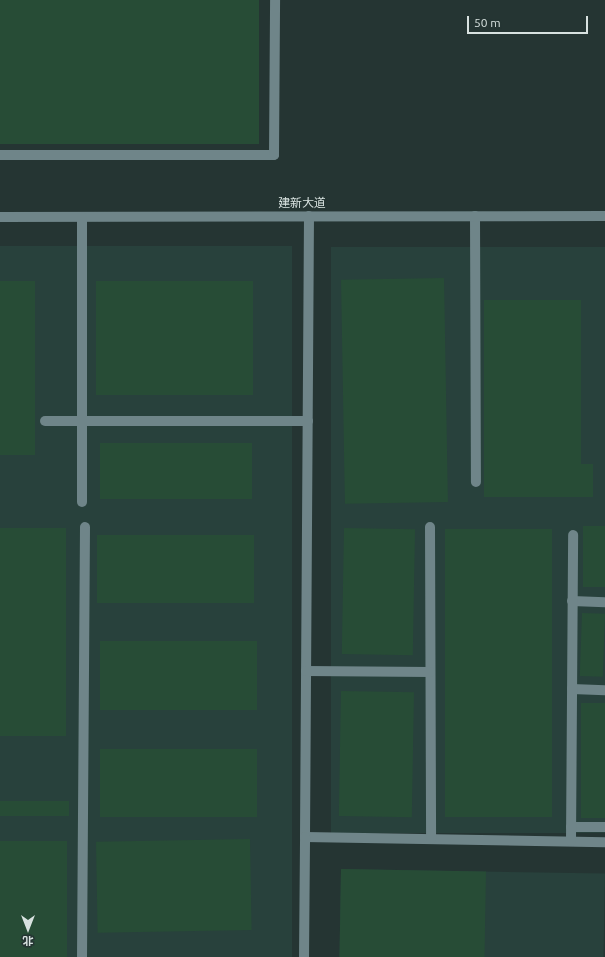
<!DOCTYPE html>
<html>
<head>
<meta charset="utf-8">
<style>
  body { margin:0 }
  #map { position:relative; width:605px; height:957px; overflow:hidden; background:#253533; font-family:Ubuntu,"Noto Sans SC",sans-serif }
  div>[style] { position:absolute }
  .built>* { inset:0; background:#28413c; transform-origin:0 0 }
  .building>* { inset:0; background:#274c36; transform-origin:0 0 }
  .minor>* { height:10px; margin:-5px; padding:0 5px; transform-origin:5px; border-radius:5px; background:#6f8589 }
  span { translate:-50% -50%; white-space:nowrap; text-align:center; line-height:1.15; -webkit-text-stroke:3px #253533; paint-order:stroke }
  .street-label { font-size:12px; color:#d8e2e0 }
  .north { position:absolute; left:8px; top:909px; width:40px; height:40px; -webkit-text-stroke:3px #253533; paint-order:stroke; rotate:180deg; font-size:11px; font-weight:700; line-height:16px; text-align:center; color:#d8e2e0 }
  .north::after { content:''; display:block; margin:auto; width:14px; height:18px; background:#d8e2e0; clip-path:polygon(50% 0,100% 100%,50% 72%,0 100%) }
  .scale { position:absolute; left:467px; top:16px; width:121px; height:18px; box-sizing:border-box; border:2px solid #d8e2e0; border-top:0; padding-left:5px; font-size:12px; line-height:14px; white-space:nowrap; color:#d8e2e0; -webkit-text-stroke:3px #253533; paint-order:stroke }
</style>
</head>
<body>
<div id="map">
  <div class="built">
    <div style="left:0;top:246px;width:292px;height:711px"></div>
    <div style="left:605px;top:247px;width:586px;height:274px;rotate:90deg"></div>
    <div style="left:341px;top:869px;width:264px;height:88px;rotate:1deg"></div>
  </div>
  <div class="building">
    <div style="left:0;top:0;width:259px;height:144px"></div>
    <div style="left:444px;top:278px;width:224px;height:103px;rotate:89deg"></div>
    <div style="left:0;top:281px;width:35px;height:174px"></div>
    <div style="left:96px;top:281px;width:157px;height:114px"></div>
    <div style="clip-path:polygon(484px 300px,581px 300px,581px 464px,593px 464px,593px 497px,484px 497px)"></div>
    <div style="left:100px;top:443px;width:152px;height:56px"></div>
    <div style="left:583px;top:526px;width:22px;height:61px"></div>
    <div style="left:0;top:528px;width:66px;height:208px"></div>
    <div style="left:344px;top:528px;width:71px;height:126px;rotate:1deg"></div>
    <div style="left:445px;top:529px;width:107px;height:288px"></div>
    <div style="left:97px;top:535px;width:157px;height:68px"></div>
    <div style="left:582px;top:613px;width:23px;height:63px;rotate:2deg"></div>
    <div style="left:100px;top:641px;width:157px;height:69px"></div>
    <div style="left:341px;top:691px;width:73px;height:125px;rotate:1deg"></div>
    <div style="left:581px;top:703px;width:24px;height:115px"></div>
    <div style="left:100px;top:749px;width:157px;height:68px"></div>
    <div style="left:69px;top:801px;width:15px;height:69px;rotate:90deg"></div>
    <div style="left:250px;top:839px;width:91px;height:154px;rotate:89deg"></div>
    <div style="left:0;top:841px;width:67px;height:116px"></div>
    <div style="left:341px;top:869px;width:145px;height:88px;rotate:1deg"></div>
  </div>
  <div class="minor">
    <div style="left:0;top:155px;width:274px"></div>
    <div style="left:274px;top:155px;width:155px;rotate:-89.6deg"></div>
    <div style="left:309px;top:216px;width:621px;rotate:90.37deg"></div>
    <div style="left:305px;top:837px;width:300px;rotate:1deg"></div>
    <div style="left:475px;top:216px;width:266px;rotate:89.8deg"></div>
    <div style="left:0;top:217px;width:605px;rotate:-0.09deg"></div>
    <div style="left:82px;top:217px;width:285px;rotate:90deg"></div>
    <div style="left:45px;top:421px;width:263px"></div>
    <div style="left:430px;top:527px;width:312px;rotate:89.8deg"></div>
    <div style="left:572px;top:601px;width:33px;rotate:2deg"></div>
    <div style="left:306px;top:671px;width:124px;rotate:0.5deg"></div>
    <div style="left:572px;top:689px;width:33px;rotate:2deg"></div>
    <div style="left:571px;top:827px;width:34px"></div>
    <div style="left:571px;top:841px;width:306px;rotate:-89.6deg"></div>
    <div style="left:82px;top:957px;width:430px;rotate:-89.6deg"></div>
    <div style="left:304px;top:957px;width:120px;rotate:-89.5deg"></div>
  </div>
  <div class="street-label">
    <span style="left:302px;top:203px">建新大道</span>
  </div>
  <div class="north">北</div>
  <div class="scale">50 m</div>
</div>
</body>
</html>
